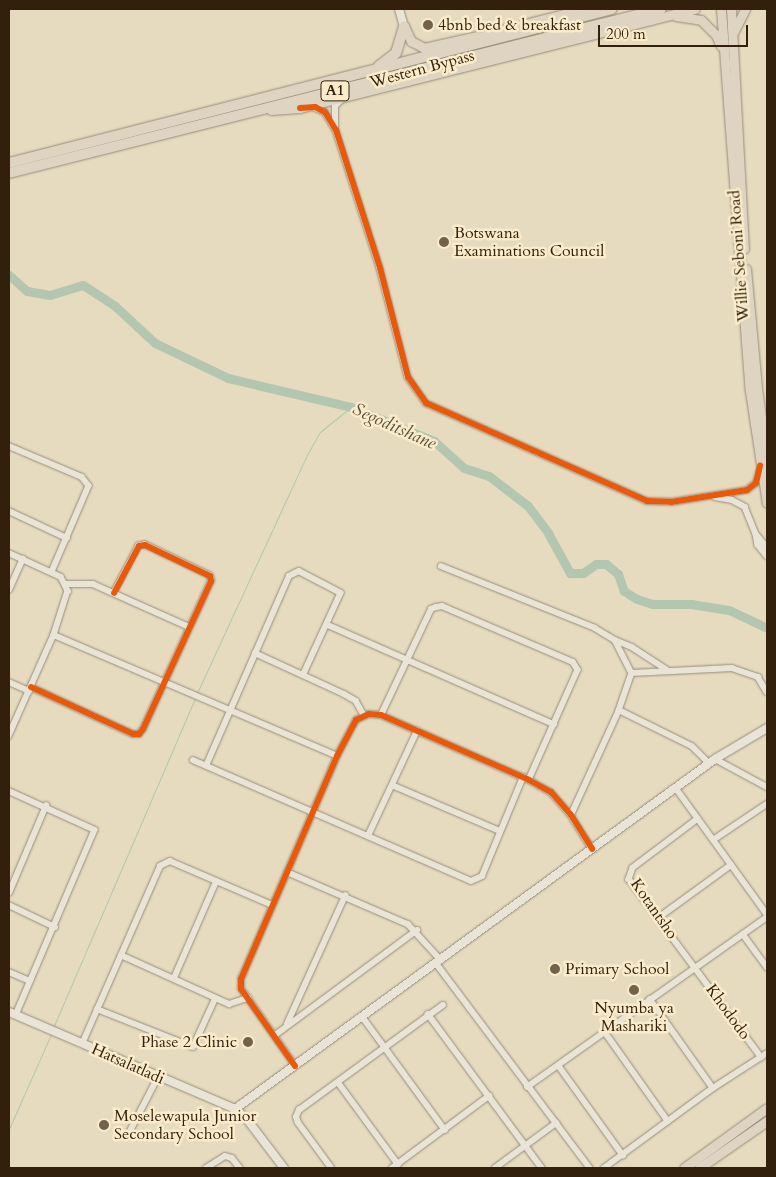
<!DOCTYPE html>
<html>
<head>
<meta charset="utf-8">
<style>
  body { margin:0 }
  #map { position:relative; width:776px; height:1177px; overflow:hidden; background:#e6dbbf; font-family:Cardo,serif }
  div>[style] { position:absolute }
  .stream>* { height:1px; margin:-0.5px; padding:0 0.5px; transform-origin:0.5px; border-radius:0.5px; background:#b3c7b0 }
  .river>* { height:9px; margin:-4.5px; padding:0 4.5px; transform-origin:4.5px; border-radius:4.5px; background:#b3c7b0 }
  .roads { filter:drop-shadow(0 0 1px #968d7b) drop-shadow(0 0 1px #968d7b) }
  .street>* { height:5.5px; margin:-2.75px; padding:0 2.75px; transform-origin:2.75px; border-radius:2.75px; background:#e9e4d6 }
  .secondary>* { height:8px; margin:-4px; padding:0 4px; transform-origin:4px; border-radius:4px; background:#e9e4d6 }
  .primary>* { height:9px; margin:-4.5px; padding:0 4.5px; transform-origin:4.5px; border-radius:4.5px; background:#ded4c1 }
  .highway>* { height:10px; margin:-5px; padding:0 5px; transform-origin:5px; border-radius:5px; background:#ded4c1 }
  .cycleway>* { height:6px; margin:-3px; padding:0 3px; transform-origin:3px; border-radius:3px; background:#e8590c }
  .dots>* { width:14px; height:14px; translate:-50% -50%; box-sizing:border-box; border:2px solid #faecca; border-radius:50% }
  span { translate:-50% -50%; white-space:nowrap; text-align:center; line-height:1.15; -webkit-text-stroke:5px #faecca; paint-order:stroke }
  .shield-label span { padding:1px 4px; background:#faecca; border:1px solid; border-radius:4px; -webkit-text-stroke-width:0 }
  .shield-label { font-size:15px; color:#33200c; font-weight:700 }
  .poi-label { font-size:16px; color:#33200c }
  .left { translate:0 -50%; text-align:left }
  .right { translate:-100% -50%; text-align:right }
  .street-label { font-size:16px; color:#33200c }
  .water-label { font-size:18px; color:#534f3b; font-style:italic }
  .frame { position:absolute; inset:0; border:10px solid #33200c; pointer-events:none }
  .scale { position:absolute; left:598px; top:25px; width:150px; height:22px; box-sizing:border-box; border:2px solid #33200c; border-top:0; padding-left:6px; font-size:15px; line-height:18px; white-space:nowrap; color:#33200c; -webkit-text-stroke:4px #faecca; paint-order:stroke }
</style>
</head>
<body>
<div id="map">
  <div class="stream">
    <div style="left:197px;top:693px;width:262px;rotate:-65.2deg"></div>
    <div style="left:307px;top:455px;width:26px;rotate:-61deg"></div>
    <div style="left:320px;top:432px;width:40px;rotate:-39deg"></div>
    <div style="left:53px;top:1028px;width:358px;rotate:-66.7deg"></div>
    <div style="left:9px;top:1129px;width:104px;rotate:-66.1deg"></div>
  </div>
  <div class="river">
    <div style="left:9px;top:275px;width:24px;rotate:42deg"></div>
    <div style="left:27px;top:291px;width:23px;rotate:10deg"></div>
    <div style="left:50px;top:295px;width:34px;rotate:-17deg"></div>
    <div style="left:83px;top:285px;width:38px;rotate:33deg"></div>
    <div style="left:115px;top:306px;width:54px;rotate:42.8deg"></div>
    <div style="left:155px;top:343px;width:81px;rotate:25.6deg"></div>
    <div style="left:228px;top:378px;width:126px;rotate:13.3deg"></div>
    <div style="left:351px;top:407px;width:90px;rotate:22.3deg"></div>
    <div style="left:434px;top:441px;width:40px;rotate:42deg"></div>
    <div style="left:464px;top:468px;width:26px;rotate:18deg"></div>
    <div style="left:489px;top:476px;width:49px;rotate:37.6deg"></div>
    <div style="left:528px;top:506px;width:34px;rotate:53deg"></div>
    <div style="left:548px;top:533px;width:46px;rotate:61.2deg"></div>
    <div style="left:570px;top:573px;width:13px"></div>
    <div style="left:583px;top:573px;width:16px;rotate:-35deg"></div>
    <div style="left:596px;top:564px;width:10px"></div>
    <div style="left:606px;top:564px;width:16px;rotate:40deg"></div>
    <div style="left:618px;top:574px;width:18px;rotate:71deg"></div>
    <div style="left:624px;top:591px;width:15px;rotate:32deg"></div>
    <div style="left:637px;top:599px;width:16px;rotate:18deg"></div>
    <div style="left:652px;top:604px;width:39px"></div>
    <div style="left:691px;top:604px;width:38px;rotate:9deg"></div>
    <div style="left:729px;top:610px;width:42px;rotate:25.3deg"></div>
  </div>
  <div class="roads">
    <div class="street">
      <div style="left:313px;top:107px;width:13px;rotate:23deg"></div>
      <div style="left:325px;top:112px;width:21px;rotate:59deg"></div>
      <div style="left:336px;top:130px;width:145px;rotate:72.3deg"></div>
      <div style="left:380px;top:268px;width:113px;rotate:75.6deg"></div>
      <div style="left:408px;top:377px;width:32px;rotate:55deg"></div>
      <div style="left:426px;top:403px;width:242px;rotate:23.9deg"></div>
      <div style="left:647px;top:501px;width:24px;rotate:2deg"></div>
      <div style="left:671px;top:502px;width:77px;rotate:-9deg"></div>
      <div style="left:747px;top:490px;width:11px;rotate:-38deg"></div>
      <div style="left:756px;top:483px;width:15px;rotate:-74deg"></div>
      <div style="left:335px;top:126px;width:20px;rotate:-90deg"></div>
      <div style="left:335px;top:106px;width:11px;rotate:-45deg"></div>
      <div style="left:9px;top:446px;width:79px;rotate:23deg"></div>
      <div style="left:82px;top:477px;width:11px;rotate:52deg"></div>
      <div style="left:89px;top:486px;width:94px;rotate:113.3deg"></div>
      <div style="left:715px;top:497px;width:17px;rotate:10deg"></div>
      <div style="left:732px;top:500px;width:15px;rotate:28deg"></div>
      <div style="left:745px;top:507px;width:29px;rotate:68deg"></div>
      <div style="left:756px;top:534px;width:17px;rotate:50deg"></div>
      <div style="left:9px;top:511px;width:64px;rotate:25deg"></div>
      <div style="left:756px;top:534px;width:11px;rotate:80deg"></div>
      <div style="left:758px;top:545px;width:14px;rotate:51deg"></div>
      <div style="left:9px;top:553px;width:57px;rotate:24.8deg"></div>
      <div style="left:61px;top:577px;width:16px;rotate:63deg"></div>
      <div style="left:68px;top:591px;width:46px;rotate:107.7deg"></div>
      <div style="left:54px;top:635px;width:111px;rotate:114deg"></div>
      <div style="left:441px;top:566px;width:166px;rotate:21.9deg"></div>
      <div style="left:595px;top:628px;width:23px;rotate:31deg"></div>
      <div style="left:615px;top:640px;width:37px;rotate:63deg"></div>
      <div style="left:632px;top:673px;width:39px;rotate:109deg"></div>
      <div style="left:67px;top:584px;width:26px"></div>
      <div style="left:93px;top:584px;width:105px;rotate:24.1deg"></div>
      <div style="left:9px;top:590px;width:34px;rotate:-66deg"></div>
      <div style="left:328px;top:625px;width:247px;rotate:23.7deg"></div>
      <div style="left:54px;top:635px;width:308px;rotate:23.1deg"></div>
      <div style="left:615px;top:640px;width:18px;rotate:22deg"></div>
      <div style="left:632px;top:647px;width:44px;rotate:33deg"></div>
      <div style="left:255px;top:653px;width:98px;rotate:24.7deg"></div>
      <div style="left:344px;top:694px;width:14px;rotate:30deg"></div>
      <div style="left:356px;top:701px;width:16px;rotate:60deg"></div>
      <div style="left:632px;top:673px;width:100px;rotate:-2.9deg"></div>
      <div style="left:732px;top:668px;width:28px;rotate:19deg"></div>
      <div style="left:758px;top:677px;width:17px;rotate:59deg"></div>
      <div style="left:9px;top:682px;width:22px;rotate:24deg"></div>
      <div style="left:31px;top:687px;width:112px;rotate:24.7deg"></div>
      <div style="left:133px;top:734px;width:6px"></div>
      <div style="left:139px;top:734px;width:6px;rotate:-51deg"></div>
      <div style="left:143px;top:729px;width:163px;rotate:-65.3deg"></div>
      <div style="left:211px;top:581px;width:5px;rotate:-101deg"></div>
      <div style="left:210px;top:576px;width:72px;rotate:-154.5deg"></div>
      <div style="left:145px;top:545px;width:6px;rotate:171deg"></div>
      <div style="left:139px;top:546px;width:53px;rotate:118deg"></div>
      <div style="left:381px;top:715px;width:117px;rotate:-64.7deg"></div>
      <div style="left:431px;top:609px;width:5px;rotate:-22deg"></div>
      <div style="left:436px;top:607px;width:6px;rotate:-9deg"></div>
      <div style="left:442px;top:606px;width:142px;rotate:23.1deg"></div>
      <div style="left:573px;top:662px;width:9px;rotate:58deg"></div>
      <div style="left:578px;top:670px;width:120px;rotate:114deg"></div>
      <div style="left:715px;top:759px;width:59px;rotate:28.3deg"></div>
      <div style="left:193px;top:760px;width:303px;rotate:23.5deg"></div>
      <div style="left:471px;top:881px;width:12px;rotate:-24deg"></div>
      <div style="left:482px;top:876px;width:107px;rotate:-67.5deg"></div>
      <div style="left:206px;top:766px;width:207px;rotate:-66.4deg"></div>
      <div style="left:289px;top:576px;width:11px;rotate:-27deg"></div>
      <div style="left:299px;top:571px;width:47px;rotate:27.6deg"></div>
      <div style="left:341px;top:593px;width:89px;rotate:114.6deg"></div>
      <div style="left:392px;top:785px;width:117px;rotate:23.1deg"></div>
      <div style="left:676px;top:788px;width:155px;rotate:54.2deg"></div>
      <div style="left:9px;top:791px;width:94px;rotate:24.4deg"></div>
      <div style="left:95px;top:830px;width:201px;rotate:113.1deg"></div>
      <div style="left:571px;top:815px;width:115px;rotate:-65.4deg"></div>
      <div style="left:619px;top:710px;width:81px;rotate:26.3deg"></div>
      <div style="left:692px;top:746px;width:24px;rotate:45deg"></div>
      <div style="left:698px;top:819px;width:81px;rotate:143deg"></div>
      <div style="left:633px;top:868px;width:12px;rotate:110deg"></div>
      <div style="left:629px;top:879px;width:222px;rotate:53.4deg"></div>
      <div style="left:368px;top:836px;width:116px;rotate:-65deg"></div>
      <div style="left:713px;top:840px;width:65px;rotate:-33.7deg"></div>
      <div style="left:287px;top:872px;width:132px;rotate:23.3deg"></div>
      <div style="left:408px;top:924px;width:49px;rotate:47.5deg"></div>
      <div style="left:9px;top:893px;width:95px;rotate:-67deg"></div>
      <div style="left:9px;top:905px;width:51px;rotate:25.6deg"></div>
      <div style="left:658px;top:918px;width:90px;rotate:-36deg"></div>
      <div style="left:743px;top:934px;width:41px;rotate:54deg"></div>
      <div style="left:121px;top:955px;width:119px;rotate:24.4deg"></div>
      <div style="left:229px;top:1004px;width:20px;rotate:-18deg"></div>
      <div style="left:436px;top:963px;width:256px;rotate:53.1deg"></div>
      <div style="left:9px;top:972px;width:23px;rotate:23deg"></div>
      <div style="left:174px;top:978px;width:105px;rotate:-66.4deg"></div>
      <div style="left:650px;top:999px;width:109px;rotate:54.7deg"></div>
      <div style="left:97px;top:1009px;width:103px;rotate:21.6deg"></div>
      <div style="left:193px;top:1047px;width:53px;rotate:-65.4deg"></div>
      <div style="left:428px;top:1014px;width:192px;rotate:53.5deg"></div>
      <div style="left:362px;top:1016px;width:141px;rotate:53.9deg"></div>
      <div style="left:287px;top:1024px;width:141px;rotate:-65.6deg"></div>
      <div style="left:605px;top:1032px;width:109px;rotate:54.7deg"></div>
      <div style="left:274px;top:1036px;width:178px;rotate:-36.5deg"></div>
      <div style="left:82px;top:1044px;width:194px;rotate:-66.3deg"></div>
      <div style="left:160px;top:866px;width:11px;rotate:-27deg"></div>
      <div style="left:170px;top:861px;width:111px;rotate:23.3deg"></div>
      <div style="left:295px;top:1066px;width:94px;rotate:-125deg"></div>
      <div style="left:241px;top:989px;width:10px;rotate:-90deg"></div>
      <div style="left:241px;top:979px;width:243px;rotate:-66.7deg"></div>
      <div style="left:337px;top:756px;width:41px;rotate:-62.2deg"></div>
      <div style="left:356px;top:720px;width:14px;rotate:-25deg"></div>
      <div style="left:369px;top:714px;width:12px;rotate:5deg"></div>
      <div style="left:381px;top:715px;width:162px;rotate:23.7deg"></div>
      <div style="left:529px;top:780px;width:25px;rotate:29deg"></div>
      <div style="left:551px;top:792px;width:30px;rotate:49deg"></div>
      <div style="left:571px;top:815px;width:40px;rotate:58deg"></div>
      <div style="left:559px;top:1066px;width:110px;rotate:54.3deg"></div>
      <div style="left:338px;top:1082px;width:102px;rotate:53.8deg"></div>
      <div style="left:527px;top:1087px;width:294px;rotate:-35.3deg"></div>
      <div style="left:130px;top:1131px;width:61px;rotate:-62.6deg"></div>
      <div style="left:206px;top:1168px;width:22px;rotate:-32deg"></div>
      <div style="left:225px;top:1156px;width:7px;rotate:16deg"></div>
      <div style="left:232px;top:1158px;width:13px;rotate:51deg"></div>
      <div style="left:331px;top:1168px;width:56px;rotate:-126.3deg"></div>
      <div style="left:298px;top:1123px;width:6px;rotate:-108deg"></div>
      <div style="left:296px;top:1117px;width:8px;rotate:-67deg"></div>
      <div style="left:299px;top:1110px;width:178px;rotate:-36.1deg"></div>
      <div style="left:392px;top:1168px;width:121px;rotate:-36.6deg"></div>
      <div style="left:495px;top:1168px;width:76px;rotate:-36.4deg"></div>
      <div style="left:604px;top:1168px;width:135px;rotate:-36.3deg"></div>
      <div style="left:713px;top:1088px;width:64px;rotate:-32.9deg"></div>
    </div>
    <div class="secondary">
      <div style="left:399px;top:9px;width:18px;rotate:74deg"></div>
      <div style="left:9px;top:1012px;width:246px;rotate:23.2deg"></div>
      <div style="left:235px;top:1109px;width:14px;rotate:39deg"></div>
      <div style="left:246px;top:1118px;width:63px;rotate:52.8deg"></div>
      <div style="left:235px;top:1109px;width:594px;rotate:-36.1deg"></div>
      <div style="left:715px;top:759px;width:61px;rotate:-30.8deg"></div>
    </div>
    <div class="primary">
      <div style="left:721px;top:9px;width:383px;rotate:85.7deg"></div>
      <div style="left:750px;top:391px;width:113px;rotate:81.4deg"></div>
      <div style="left:731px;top:9px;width:240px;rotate:86.9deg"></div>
      <div style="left:676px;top:16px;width:25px;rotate:9deg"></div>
      <div style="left:701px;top:20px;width:21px;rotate:45deg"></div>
      <div style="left:716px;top:35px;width:12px;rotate:66deg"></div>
      <div style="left:404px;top:26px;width:17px;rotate:65deg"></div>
      <div style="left:411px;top:41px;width:15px;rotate:28deg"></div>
      <div style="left:424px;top:48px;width:54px;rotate:-12.8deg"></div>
      <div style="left:734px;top:31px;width:25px;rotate:-63deg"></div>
      <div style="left:471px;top:41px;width:24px;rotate:-22deg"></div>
      <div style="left:493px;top:32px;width:94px;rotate:-14.2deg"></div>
      <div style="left:271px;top:110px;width:29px;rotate:-4deg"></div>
      <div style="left:300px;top:108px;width:407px;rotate:-14.1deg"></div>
      <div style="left:746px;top:269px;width:120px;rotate:84.7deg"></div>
      <div style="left:757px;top:388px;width:73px;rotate:82.1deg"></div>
      <div style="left:684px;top:1168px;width:102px;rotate:-35.9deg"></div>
      <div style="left:699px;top:1168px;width:83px;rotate:-34.7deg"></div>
    </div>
    <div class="highway">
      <div style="left:379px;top:66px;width:21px;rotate:-37deg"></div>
      <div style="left:396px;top:53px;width:28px;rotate:-73deg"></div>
      <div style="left:9px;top:163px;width:622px;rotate:-14.33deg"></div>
      <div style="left:9px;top:173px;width:672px;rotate:-14.12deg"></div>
    </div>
  </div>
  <div class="cycleway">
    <div style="left:300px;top:108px;width:15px;rotate:-4deg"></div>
    <div style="left:315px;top:107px;width:11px;rotate:27deg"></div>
    <div style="left:325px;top:112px;width:21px;rotate:59deg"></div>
    <div style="left:336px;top:130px;width:145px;rotate:72.3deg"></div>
    <div style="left:380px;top:268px;width:113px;rotate:75.6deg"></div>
    <div style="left:408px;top:377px;width:32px;rotate:55deg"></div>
    <div style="left:426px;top:403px;width:242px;rotate:23.9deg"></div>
    <div style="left:647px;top:501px;width:24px;rotate:2deg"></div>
    <div style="left:671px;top:502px;width:77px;rotate:-9deg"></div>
    <div style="left:747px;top:490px;width:11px;rotate:-38deg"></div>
    <div style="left:756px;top:483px;width:18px;rotate:-77deg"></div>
    <div style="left:31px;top:687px;width:112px;rotate:24.7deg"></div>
    <div style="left:133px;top:734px;width:6px"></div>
    <div style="left:139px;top:734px;width:6px;rotate:-51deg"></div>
    <div style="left:143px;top:729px;width:163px;rotate:-65.3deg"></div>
    <div style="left:211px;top:581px;width:5px;rotate:-101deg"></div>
    <div style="left:210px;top:576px;width:72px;rotate:-154.5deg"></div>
    <div style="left:145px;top:545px;width:6px;rotate:171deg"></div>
    <div style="left:139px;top:546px;width:53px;rotate:118deg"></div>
    <div style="left:295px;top:1066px;width:94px;rotate:-125deg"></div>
    <div style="left:241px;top:989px;width:10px;rotate:-90deg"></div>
    <div style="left:241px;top:979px;width:243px;rotate:-66.7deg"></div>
    <div style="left:337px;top:756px;width:41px;rotate:-62.2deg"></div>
    <div style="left:356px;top:720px;width:14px;rotate:-25deg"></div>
    <div style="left:369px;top:714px;width:12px;rotate:5deg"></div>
    <div style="left:381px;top:715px;width:162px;rotate:23.7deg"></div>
    <div style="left:529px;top:780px;width:25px;rotate:29deg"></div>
    <div style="left:551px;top:792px;width:30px;rotate:49deg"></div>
    <div style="left:571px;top:815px;width:40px;rotate:58deg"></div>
  </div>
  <div class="dots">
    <div style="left:428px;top:25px;background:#72614b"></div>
    <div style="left:444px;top:242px;background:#72614b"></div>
    <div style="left:555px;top:969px;background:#72614b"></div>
    <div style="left:634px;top:990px;background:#72614b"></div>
    <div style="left:248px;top:1042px;background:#72614b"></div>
    <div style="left:104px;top:1125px;background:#72614b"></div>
  </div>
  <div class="shield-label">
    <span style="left:335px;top:91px">A1</span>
  </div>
  <div class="poi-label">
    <span class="left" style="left:438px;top:25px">4bnb bed &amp; breakfast</span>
    <span class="left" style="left:454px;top:242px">Botswana<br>Examinations Council</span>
    <span class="left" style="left:565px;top:969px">Primary School</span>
    <span style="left:634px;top:1017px">Nyumba ya<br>Mashariki</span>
    <span class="right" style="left:237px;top:1042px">Phase 2 Clinic</span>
    <span class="left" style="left:114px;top:1125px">Moselewapula Junior<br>Secondary School</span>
  </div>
  <div class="street-label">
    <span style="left:422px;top:69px;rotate:-15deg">Western Bypass</span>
    <span style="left:739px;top:256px;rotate:-94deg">Willie Seboni Road</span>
    <span style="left:654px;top:909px;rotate:55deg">Kotantsho</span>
    <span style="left:728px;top:1012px;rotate:54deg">Khododo</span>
    <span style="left:128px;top:1064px;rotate:24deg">Hatsalatladi</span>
  </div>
  <div class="water-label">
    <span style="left:394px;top:427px;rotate:24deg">Segoditshane</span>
  </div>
  <div class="frame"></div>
  <div class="scale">200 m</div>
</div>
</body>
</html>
